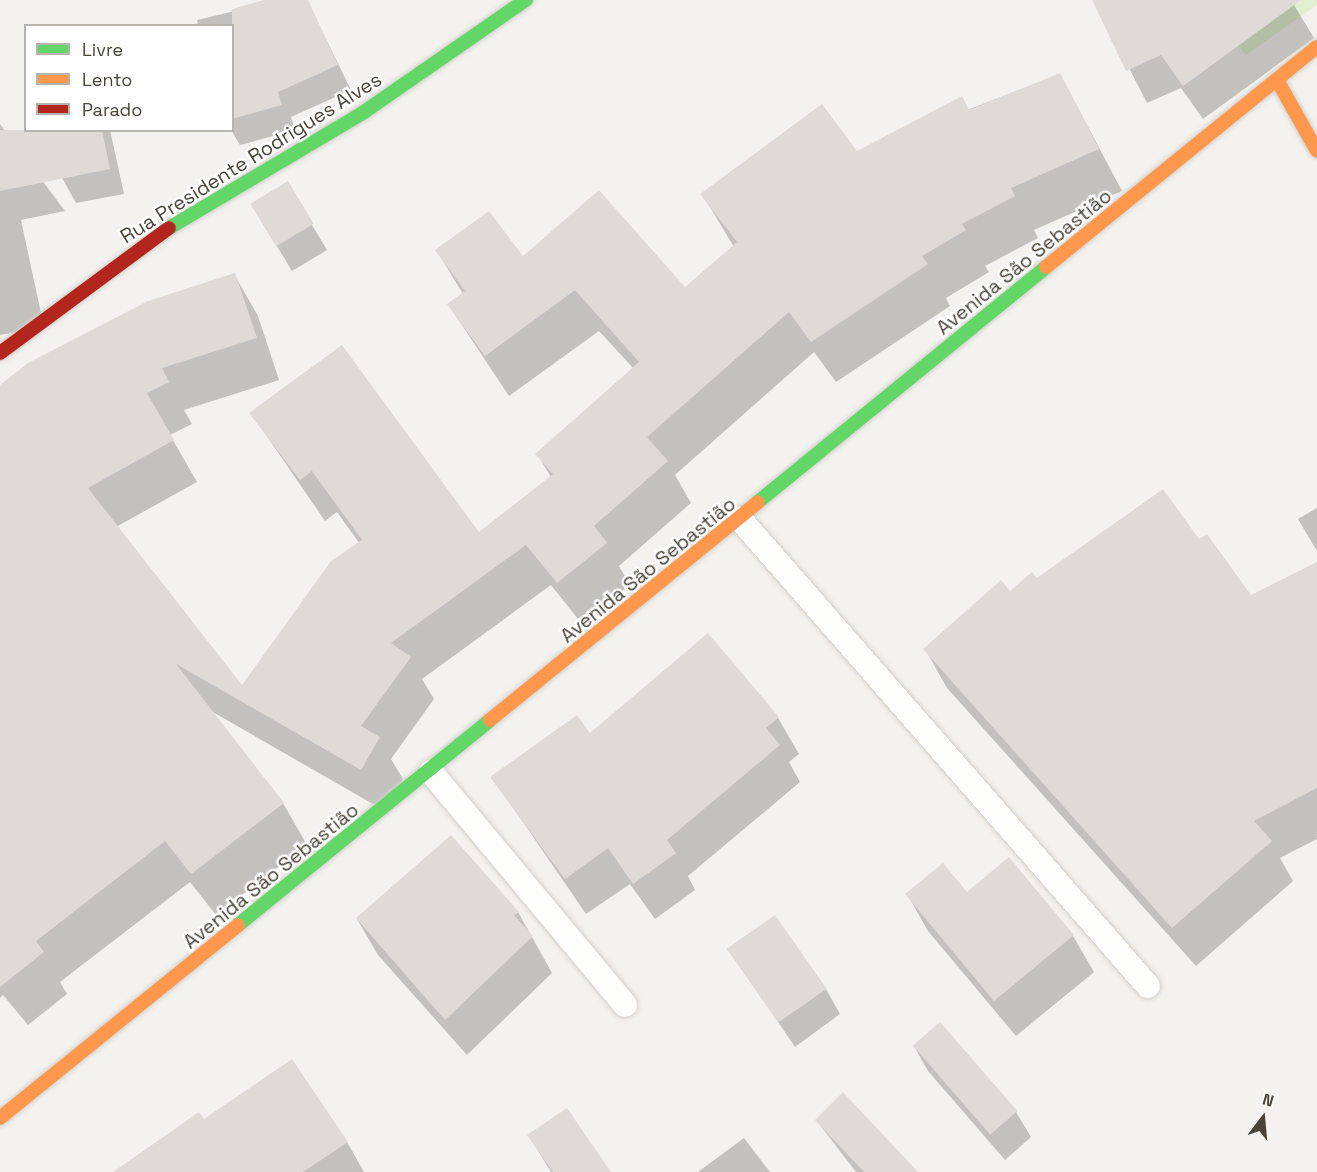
<!DOCTYPE html>
<html>
<head>
<meta charset="utf-8">
<style>
  body { margin:0 }
  #map { position:relative; width:1317px; height:1172px; overflow:hidden; background:#f4f2ee; font-family:"Space Grotesk",sans-serif }
  div>[style] { position:absolute }
  .green>* { inset:0; background:#e1eecf }
  .shadow>* { inset:0; background:#0003 }
  .building>* { inset:0; background:#dedbd6; transform-origin:0 0 }
  .roads { filter:drop-shadow(0 0 2px #d2d0cb) drop-shadow(0 0 2px #d2d0cb) }
  .lane>* { height:24px; margin:-12px; padding:0 12px; transform-origin:12px; border-radius:12px; background:#fdfdfc }
  .fast>* { height:14px; margin:-7px; padding:0 7px; transform-origin:7px; border-radius:7px; background:#63d668 }
  .slow>* { height:14px; margin:-7px; padding:0 7px; transform-origin:7px; border-radius:7px; background:#ff974d }
  .jam>* { height:14px; margin:-7px; padding:0 7px; transform-origin:7px; border-radius:7px; background:#b3261e }
  span { translate:-50% -50%; white-space:nowrap; text-align:center; line-height:1.15; -webkit-text-stroke:5px #fff; paint-order:stroke }
  .street-label { font-size:20px; color:#4b4439 }
  .legend { position:absolute; left:24px; top:24px; width:210px; height:108px; box-sizing:border-box; background:#fff; border:2px solid #b7b4b0; margin:0; padding:8px 10px; list-style:none; font-size:18px; color:#4b4439 }
  .legend li { display:flex; align-items:center; gap:12px; height:30px }
  .legend b { width:30px; border:2px solid #b7b4b0 }
  .north { position:absolute; left:1233px; top:1088px; width:60px; height:60px; -webkit-text-stroke:4px #fff; paint-order:stroke; rotate:16deg; font-size:16px; font-weight:700; line-height:24px; text-align:center; color:#4b4439 }
  .north::after { content:''; display:block; margin:auto; width:21px; height:27px; background:#4b4439; clip-path:polygon(50% 0,100% 100%,50% 72%,0 100%) }
</style>
</head>
<body>
<div id="map">
  <div class="green">
    <div style="clip-path:polygon(1198px 0,1317px 0,1317px 5px,1246px 55px)"></div>
  </div>
  <div class="shadow">
    <div style="clip-path:polygon(281px 0,307px 0,351px 90px,291px 117px,295px 130px,240px 145px,231px 130px,232px 26px,198px 26px,197px 20px)"></div>
    <div style="clip-path:polygon(1094px 0,1291px 0,1314px 38px,1203px 119px,1181px 88px,1147px 103px)"></div>
    <div style="clip-path:polygon(1060px 74px,1122px 191px,1034px 230px,1038px 238px,985px 266px,989px 272px,946px 298px,950px 306px,836px 382px,814px 352px,675px 475px,691px 503px,619px 566px,630px 585px,582px 624px,551px 585px,422px 679px,434px 699px,391px 759px,403px 779px,385px 811px,211px 711px,283px 803px,307px 845px,216px 915px,190px 882px,60px 982px,67px 994px,28px 1025px,3px 995px,0 998px,0 387px,234px 274px,258px 316px,279px 380px,184px 410px,192px 424px,170px 435px,197px 482px,116px 527px,242px 688px,360px 544px,337px 512px,325px 521px,251px 413px,479px 534px,551px 477px,537px 454px,634px 369px,599px 331px,509px 396px,448px 304px,463px 294px,437px 251px,523px 259px,685px 289px,734px 247px,702px 194px,857px 153px)"></div>
    <div style="clip-path:polygon(0 124px,65px 211px,21px 220px,44px 327px,0 335px)"></div>
    <div style="clip-path:polygon(52px 130px,110px 130px,124px 194px,76px 203px,62px 178px)"></div>
    <div style="clip-path:polygon(312px 225px,327px 250px,292px 271px,267px 230px)"></div>
    <div style="clip-path:polygon(1317px 508px,1317px 551px,1298px 519px)"></div>
    <div style="clip-path:polygon(1199px 541px,1250px 597px,1317px 563px,1317px 839px,1280px 858px,1293px 881px,1196px 966px,947px 688px,925px 649px,1037px 580px)"></div>
    <div style="clip-path:polygon(708px 635px,778px 718px,799px 754px,789px 762px,800px 782px,688px 876px,695px 890px,655px 919px,630px 884px,586px 914px,492px 777px,590px 735px)"></div>
    <div style="clip-path:polygon(907px 894px,966px 894px,1073px 936px,1094px 972px,1016px 1036px,928px 931px)"></div>
    <div style="clip-path:polygon(518px 912px,552px 973px,467px 1055px,378px 955px,357px 919px)"></div>
    <div style="clip-path:polygon(729px 950px,826px 989px,840px 1014px,795px 1047px)"></div>
    <div style="clip-path:polygon(914px 1046px,1016px 1112px,1031px 1137px,1005px 1160px,928px 1071px)"></div>
    <div style="clip-path:polygon(816px 1120px,915px 1172px,856px 1172px)"></div>
    <div style="clip-path:polygon(203px 1121px,347px 1142px,364px 1172px,146px 1172px)"></div>
    <div style="clip-path:polygon(529px 1136px,609px 1172px,551px 1172px)"></div>
    <div style="clip-path:polygon(744px 1138px,770px 1172px,698px 1172px)"></div>
  </div>
  <div class="building">
    <div style="clip-path:polygon(264px 0,308px 0,338px 65px,278px 92px,282px 105px,232px 119px,232px 9px)"></div>
    <div style="clip-path:polygon(1092px 0,1301px 0,1183px 86px,1161px 55px,1126px 71px)"></div>
    <div style="clip-path:polygon(1060px 73px,1099px 149px,1011px 188px,1015px 196px,962px 224px,966px 230px,922px 256px,928px 264px,811px 342px,789px 312px,647px 437px,668px 461px,594px 526px,607px 543px,557px 583px,526px 545px,391px 643px,411px 657px,361px 726px,380px 737px,361px 770px,176px 664px,284px 803px,191px 874px,165px 841px,36px 941px,44px 952px,0 987px,0 385px,28px 363px,148px 301px,235px 273px,257px 338px,162px 368px,169px 382px,147px 393px,174px 440px,88px 488px,242px 685px,331px 561px,362px 540px,312px 471px,300px 480px,249px 413px,342px 345px,479px 532px,553px 474px,535px 454px,639px 362px,575px 290px,485px 356px,447px 304px,465px 291px,435px 250px,489px 211px,523px 256px,599px 190px,685px 287px,737px 242px,700px 194px,822px 104px,857px 151px,962px 96px,969px 110px)"></div>
    <div style="clip-path:polygon(0 130px,102px 130px,110px 169px,0 191px)"></div>
    <div style="left:288px;top:181px;width:50px;height:44px;rotate:59deg"></div>
    <div style="clip-path:polygon(1163px 489px,1199px 539px,1207px 534px,1251px 595px,1317px 562px,1317px 788px,1254px 821px,1272px 841px,1172px 928px,923px 649px,1001px 580px,1010px 591px,1032px 572px,1037px 578px)"></div>
    <div style="clip-path:polygon(708px 633px,779px 717px,766px 728px,780px 745px,667px 840px,676px 853px,633px 884px,608px 848px,565px 879px,490px 777px,577px 715px,590px 733px)"></div>
    <div style="clip-path:polygon(451px 835px,519px 912px,514px 915px,533px 936px,445px 1020px,356px 918px)"></div>
    <div style="clip-path:polygon(1009px 857px,1074px 935px,994px 1001px,905px 894px,943px 863px,967px 892px)"></div>
    <div style="left:775px;top:915px;width:90px;height:59px;rotate:55deg"></div>
    <div style="left:940px;top:1022px;width:118px;height:36px;rotate:49deg"></div>
    <div style="clip-path:polygon(292px 1059px,348px 1142px,303px 1172px,113px 1172px,199px 1112px,204px 1119px)"></div>
    <div style="clip-path:polygon(843px 1092px,918px 1172px,864px 1172px,815px 1120px)"></div>
    <div style="clip-path:polygon(567px 1108px,611px 1172px,553px 1172px,527px 1135px)"></div>
  </div>
  <div class="roads">
    <div class="lane">
      <div style="left:740px;top:519px;width:620px;rotate:48.86deg"></div>
      <div style="left:431px;top:772px;width:303px;rotate:50.2deg"></div>
    </div>
    <div class="fast">
      <div style="left:169px;top:228px;width:227px;rotate:-30.7deg"></div>
      <div style="left:364px;top:112px;width:197px;rotate:-34.7deg"></div>
      <div style="left:758px;top:502px;width:372px;rotate:-39.2deg"></div>
      <div style="left:238px;top:925px;width:325px;rotate:-39.1deg"></div>
    </div>
    <div class="slow">
      <div style="left:1277px;top:80px;width:81px;rotate:60.6deg"></div>
      <div style="left:1046px;top:267px;width:349px;rotate:-39.1deg"></div>
      <div style="left:490px;top:720px;width:345px;rotate:-39.1deg"></div>
      <div style="left:0;top:1118px;width:306px;rotate:-39deg"></div>
    </div>
    <div class="jam">
      <div style="left:0;top:353px;width:210px;rotate:-36.5deg"></div>
    </div>
  </div>
  <div class="street-label">
    <span style="left:251px;top:158px;rotate:-32deg">Rua Presidente Rodrigues Alves</span>
    <span style="left:1024px;top:262px;rotate:-39deg">Avenida São Sebastião</span>
    <span style="left:648px;top:570px;rotate:-39deg">Avenida São Sebastião</span>
    <span style="left:271px;top:876px;rotate:-39deg">Avenida São Sebastião</span>
  </div>
  <ul class="legend">
  <li><b style="height:8px;background:#63d668"></b>Livre</li>
  <li><b style="height:8px;background:#ff974d"></b>Lento</li>
  <li><b style="height:8px;background:#b3261e"></b>Parado</li>
  </ul>
  <div class="north">N</div>
</div>
</body>
</html>
